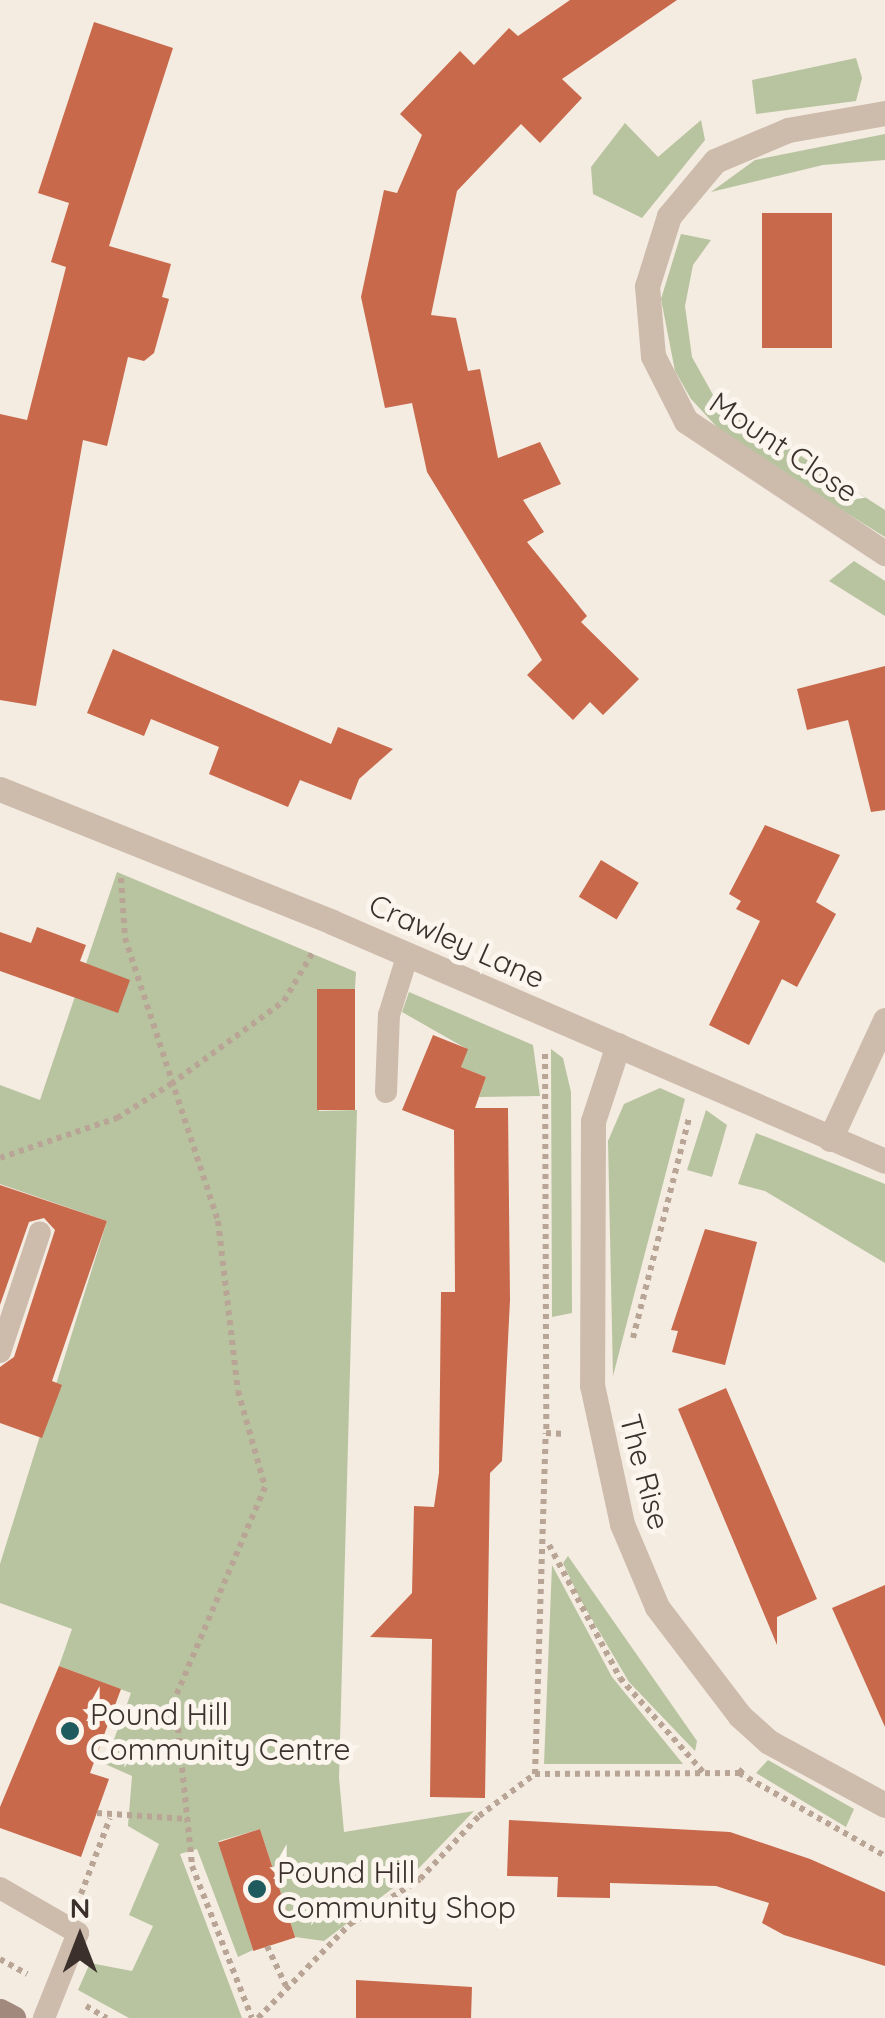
<!DOCTYPE html>
<html>
<head>
<meta charset="utf-8">
<style>
  body { margin:0 }
  #map { position:relative; width:885px; height:2018px; overflow:hidden; background:#f4ebe1; font-family:Quicksand,sans-serif }
  div>[style] { position:absolute }
  .green>* { inset:0; background:#b8c4a0 }
  .building>* { inset:0; background:#c8694b; transform-origin:0 0 }
  .path>* { height:6px; margin-top:-3px; transform-origin:0; background:repeating-linear-gradient(90deg,#b9a596 0 5px,transparent 0 10px) }
  .lane>* { height:22px; margin:-11px; padding:0 11px; transform-origin:11px; border-radius:11px; background:#cdbbac }
  .street>* { height:25px; margin:-12.5px; padding:0 12.5px; transform-origin:12.5px; border-radius:12.5px; background:#cdbbac }
  .secondary>* { height:25px; margin:-12.5px; padding:0 12.5px; transform-origin:12.5px; border-radius:12.5px; background:#a18a7d }
  .dots>* { width:28px; height:28px; translate:-50% -50%; box-sizing:border-box; border:5px solid #fbf5ee; border-radius:50% }
  span { translate:-50% -50%; white-space:nowrap; text-align:center; line-height:1.15; -webkit-text-stroke:10px #fbf5ee; paint-order:stroke }
  .street-label { font-size:30px; color:#3b302b }
  .poi-label { font-size:30px; color:#3b302b }
  .left { translate:0 -50%; text-align:left }
  .north { position:absolute; left:30px; top:1888px; width:100px; height:100px; -webkit-text-stroke:8px #fbf5ee; paint-order:stroke; rotate:0deg; font-size:28px; font-weight:700; line-height:40px; text-align:center; color:#3b302b }
  .north::after { content:''; display:block; margin:auto; width:35px; height:45px; background:#3b302b; clip-path:polygon(50% 0,100% 100%,50% 72%,0 100%) }
</style>
</head>
<body>
<div id="map">
  <div class="green">
    <div style="clip-path:polygon(856px 58px,862px 78px,856px 101px,756px 114px,752px 80px)"></div>
    <div style="clip-path:polygon(701px 120px,705px 140px,642px 218px,593px 194px,591px 167px,625px 123px,658px 157px)"></div>
    <div style="clip-path:polygon(885px 134px,885px 160px,823px 165px,711px 192px,755px 160px)"></div>
    <div style="clip-path:polygon(681px 234px,711px 240px,693px 265px,685px 306px,692px 357px,717px 402px,885px 510px,885px 537px,728px 439px,691px 399px,675px 371px,661px 299px)"></div>
    <div style="clip-path:polygon(854px 561px,885px 581px,885px 616px,829px 581px)"></div>
    <div style="clip-path:polygon(117px 872px,356px 972px,355px 989px,317px 991px,319px 1111px,357px 1110px,339px 1778px,344px 1832px,474px 1811px,419px 1868px,324px 1941px,295px 1937px,260px 1829px,219px 1841px,253px 1950px,238px 1957px,197px 1849px,180px 1854px,242px 2018px,129px 2018px,78px 1990px,90px 1963px,132px 1971px,153px 1926px,129px 1915px,159px 1844px,128px 1826px,132px 1776px,105px 1764px,131px 1693px,59px 1666px,72px 1629px,0 1603px,0 1564px,107px 1221px,0 1184px,0 1085px,40px 1100px)"></div>
    <div style="clip-path:polygon(409px 992px,533px 1045px,540px 1096px,479px 1097px,486px 1077px,461px 1067px,467px 1049px,402px 1012px)"></div>
    <div style="clip-path:polygon(551px 1049px,563px 1058px,571px 1092px,572px 1313px,552px 1317px)"></div>
    <div style="clip-path:polygon(660px 1088px,685px 1099px,613px 1376px,608px 1141px,624px 1104px)"></div>
    <div style="clip-path:polygon(706px 1110px,727px 1125px,712px 1177px,687px 1170px)"></div>
    <div style="clip-path:polygon(756px 1133px,885px 1184px,885px 1263px,765px 1191px,738px 1184px)"></div>
    <div style="clip-path:polygon(568px 1556px,697px 1741px,695px 1751px,629px 1682px,580px 1599px,563px 1563px)"></div>
    <div style="clip-path:polygon(552px 1565px,612px 1677px,683px 1764px,544px 1764px)"></div>
    <div style="clip-path:polygon(768px 1760px,854px 1809px,846px 1827px,756px 1773px)"></div>
  </div>
  <div class="building">
    <div style="clip-path:polygon(570px 0,677px 0,562px 79px,582px 98px,540px 143px,521px 124px,457px 191px,431px 315px,456px 318px,468px 371px,480px 369px,498px 458px,540px 442px,561px 484px,523px 500px,544px 532px,527px 542px,587px 616px,581px 622px,639px 679px,603px 715px,590px 702px,573px 720px,527px 675px,542px 660px,427px 472px,412px 403px,385px 408px,361px 297px,384px 190px,397px 193px,422px 135px,400px 114px,460px 51px,474px 65px,509px 28px,518px 36px)"></div>
    <div style="clip-path:polygon(94px 22px,173px 48px,109px 246px,171px 264px,162px 297px,169px 299px,154px 353px,144px 361px,128px 357px,107px 446px,83px 440px,36px 706px,0 700px,0 414px,27px 420px,66px 267px,51px 262px,69px 203px,38px 193px)"></div>
    <div style="left:762px;top:213px;width:70px;height:135px"></div>
    <div style="clip-path:polygon(113px 649px,331px 744px,338px 727px,393px 749px,359px 779px,351px 800px,300px 780px,288px 807px,209px 774px,219px 747px,151px 719px,144px 736px,87px 713px)"></div>
    <div style="clip-path:polygon(885px 666px,885px 810px,871px 812px,848px 720px,807px 730px,797px 689px)"></div>
    <div style="clip-path:polygon(765px 825px,840px 855px,816px 902px,836px 914px,797px 987px,782px 979px,749px 1045px,709px 1025px,760px 921px,736px 909px,741px 901px,729px 894px)"></div>
    <div style="left:601px;top:860px;width:44px;height:43px;rotate:31deg"></div>
    <div style="clip-path:polygon(37px 927px,86px 945px,80px 961px,130px 980px,118px 1013px,0 971px,0 932px,31px 943px)"></div>
    <div style="left:355px;top:989px;width:121px;height:38px;rotate:90deg"></div>
    <div style="clip-path:polygon(433px 1035px,468px 1049px,461px 1067px,486px 1077px,475px 1108px,508px 1108px,510px 1300px,502px 1461px,490px 1473px,485px 1798px,430px 1797px,432px 1639px,370px 1637px,412px 1593px,414px 1506px,434px 1507px,439px 1473px,441px 1292px,455px 1292px,454px 1130px,402px 1110px)"></div>
    <div style="clip-path:polygon(0 1185px,107px 1221px,52px 1381px,62px 1385px,42px 1438px,0 1423px,0 1367px,14px 1357px,55px 1230px,44px 1218px,29px 1222px,0 1305px)"></div>
    <div style="clip-path:polygon(705px 1229px,757px 1242px,725px 1365px,672px 1352px,678px 1331px,671px 1330px)"></div>
    <div style="clip-path:polygon(726px 1388px,817px 1599px,777px 1617px,777px 1645px,678px 1409px)"></div>
    <div style="clip-path:polygon(885px 1585px,885px 1727px,832px 1608px)"></div>
    <div style="clip-path:polygon(59px 1666px,121px 1689px,90px 1773px,109px 1779px,81px 1857px,0 1828px,0 1807px)"></div>
    <div style="clip-path:polygon(509px 1820px,730px 1832px,810px 1859px,885px 1892px,885px 1966px,784px 1935px,762px 1923px,769px 1903px,716px 1886px,610px 1883px,610px 1898px,557px 1897px,558px 1877px,507px 1876px)"></div>
    <div style="left:260px;top:1829px;width:114px;height:44px;rotate:72deg"></div>
    <div style="clip-path:polygon(356px 1980px,472px 1987px,471px 2018px,356px 2018px)"></div>
  </div>
  <div class="path">
    <div style="left:121px;top:878px;width:60px;rotate:86.2deg"></div>
    <div style="left:125px;top:938px;width:298px;rotate:71.8deg"></div>
    <div style="left:218px;top:1221px;width:171px;rotate:83.3deg"></div>
    <div style="left:238px;top:1391px;width:100px;rotate:74.3deg"></div>
    <div style="left:265px;top:1487px;width:229px;rotate:113.1deg"></div>
    <div style="left:175px;top:1698px;width:169px;rotate:84.2deg"></div>
    <div style="left:192px;top:1866px;width:163px;rotate:68.5deg"></div>
    <div style="left:545px;top:1054px;width:379px;rotate:89.8deg"></div>
    <div style="left:0;top:1158px;width:124px;rotate:-18.9deg"></div>
    <div style="left:117px;top:1118px;width:64px;rotate:-32.2deg"></div>
    <div style="left:171px;top:1084px;width:140px;rotate:-36.3deg"></div>
    <div style="left:284px;top:1001px;width:57px;rotate:-59.4deg"></div>
    <div style="left:633px;top:1338px;width:227px;rotate:-75.7deg"></div>
    <div style="left:549px;top:1545px;width:151px;rotate:61.9deg"></div>
    <div style="left:620px;top:1678px;width:127px;rotate:48.5deg"></div>
    <div style="left:739px;top:1773px;width:168px;rotate:29.6deg"></div>
    <div style="left:535px;top:1774px;width:204px;rotate:-0.3deg"></div>
    <div style="left:739px;top:1773px;width:10px;rotate:-45deg"></div>
    <div style="left:97px;top:1813px;width:91px;rotate:3.8deg"></div>
    <div style="left:81px;top:1894px;width:81px;rotate:-69.1deg"></div>
    <div style="left:267px;top:1946px;width:44px;rotate:64.6deg"></div>
    <div style="left:0;top:1959px;width:31px;rotate:29deg"></div>
    <div style="left:86px;top:2006px;width:24px;rotate:30deg"></div>
    <div style="left:258px;top:2018px;width:132px;rotate:-45.6deg"></div>
    <div style="left:350px;top:1924px;width:83px;rotate:-32.7deg"></div>
    <div style="left:420px;top:1879px;width:86px;rotate:-46.9deg"></div>
    <div style="left:479px;top:1816px;width:70px;rotate:-36.9deg"></div>
    <div style="left:535px;top:1774px;width:341px;rotate:-88.2deg"></div>
    <div style="left:546px;top:1433px;width:20px;rotate:3deg"></div>
  </div>
  <div class="lane">
    <div style="left:386px;top:1092px;width:77px;rotate:-87.8deg"></div>
    <div style="left:389px;top:1015px;width:64px;rotate:-72.7deg"></div>
    <div style="left:0;top:1352px;width:126px;rotate:-71.6deg"></div>
    <div style="left:0;top:1888px;width:90px;rotate:30deg"></div>
    <div style="left:78px;top:1933px;width:92px;rotate:111.8deg"></div>
  </div>
  <div class="street">
    <div style="left:885px;top:113px;width:98px;rotate:170.1deg"></div>
    <div style="left:788px;top:130px;width:79px;rotate:157deg"></div>
    <div style="left:715px;top:161px;width:72px;rotate:129.9deg"></div>
    <div style="left:669px;top:216px;width:73px;rotate:107.4deg"></div>
    <div style="left:647px;top:286px;width:70px;rotate:85.1deg"></div>
    <div style="left:653px;top:356px;width:73px;rotate:63.1deg"></div>
    <div style="left:686px;top:421px;width:239px;rotate:33.6deg"></div>
    <div style="left:0;top:789px;width:358px;rotate:21.8deg"></div>
    <div style="left:332px;top:922px;width:602px;rotate:23.37deg"></div>
    <div style="left:618px;top:1045px;width:80px;rotate:108.2deg"></div>
    <div style="left:593px;top:1121px;width:264px;rotate:90.2deg"></div>
    <div style="left:592px;top:1385px;width:142px;rotate:77.8deg"></div>
    <div style="left:622px;top:1524px;width:90px;rotate:67.1deg"></div>
    <div style="left:657px;top:1607px;width:137px;rotate:52.7deg"></div>
    <div style="left:740px;top:1716px;width:39px;rotate:42deg"></div>
    <div style="left:769px;top:1742px;width:132px;rotate:28.5deg"></div>
    <div style="left:830px;top:1139px;width:131px;rotate:-65.2deg"></div>
  </div>
  <div class="secondary">
    <div style="left:0;top:2011px;width:15px;rotate:28deg"></div>
  </div>
  <div class="dots">
    <div style="left:70px;top:1731px;background:#1f5a5e"></div>
    <div style="left:257px;top:1889px;background:#1f5a5e"></div>
  </div>
  <div class="street-label">
    <span style="left:784px;top:447px;rotate:34deg">Mount Close</span>
    <span style="left:457px;top:941px;rotate:24deg">Crawley Lane</span>
    <span style="left:645px;top:1472px;rotate:75deg">The Rise</span>
  </div>
  <div class="poi-label">
    <span class="left" style="left:90px;top:1731px">Pound Hill<br>Community Centre</span>
    <span class="left" style="left:277px;top:1889px">Pound Hill<br>Community Shop</span>
  </div>
  <div class="north">N</div>
</div>
</body>
</html>
